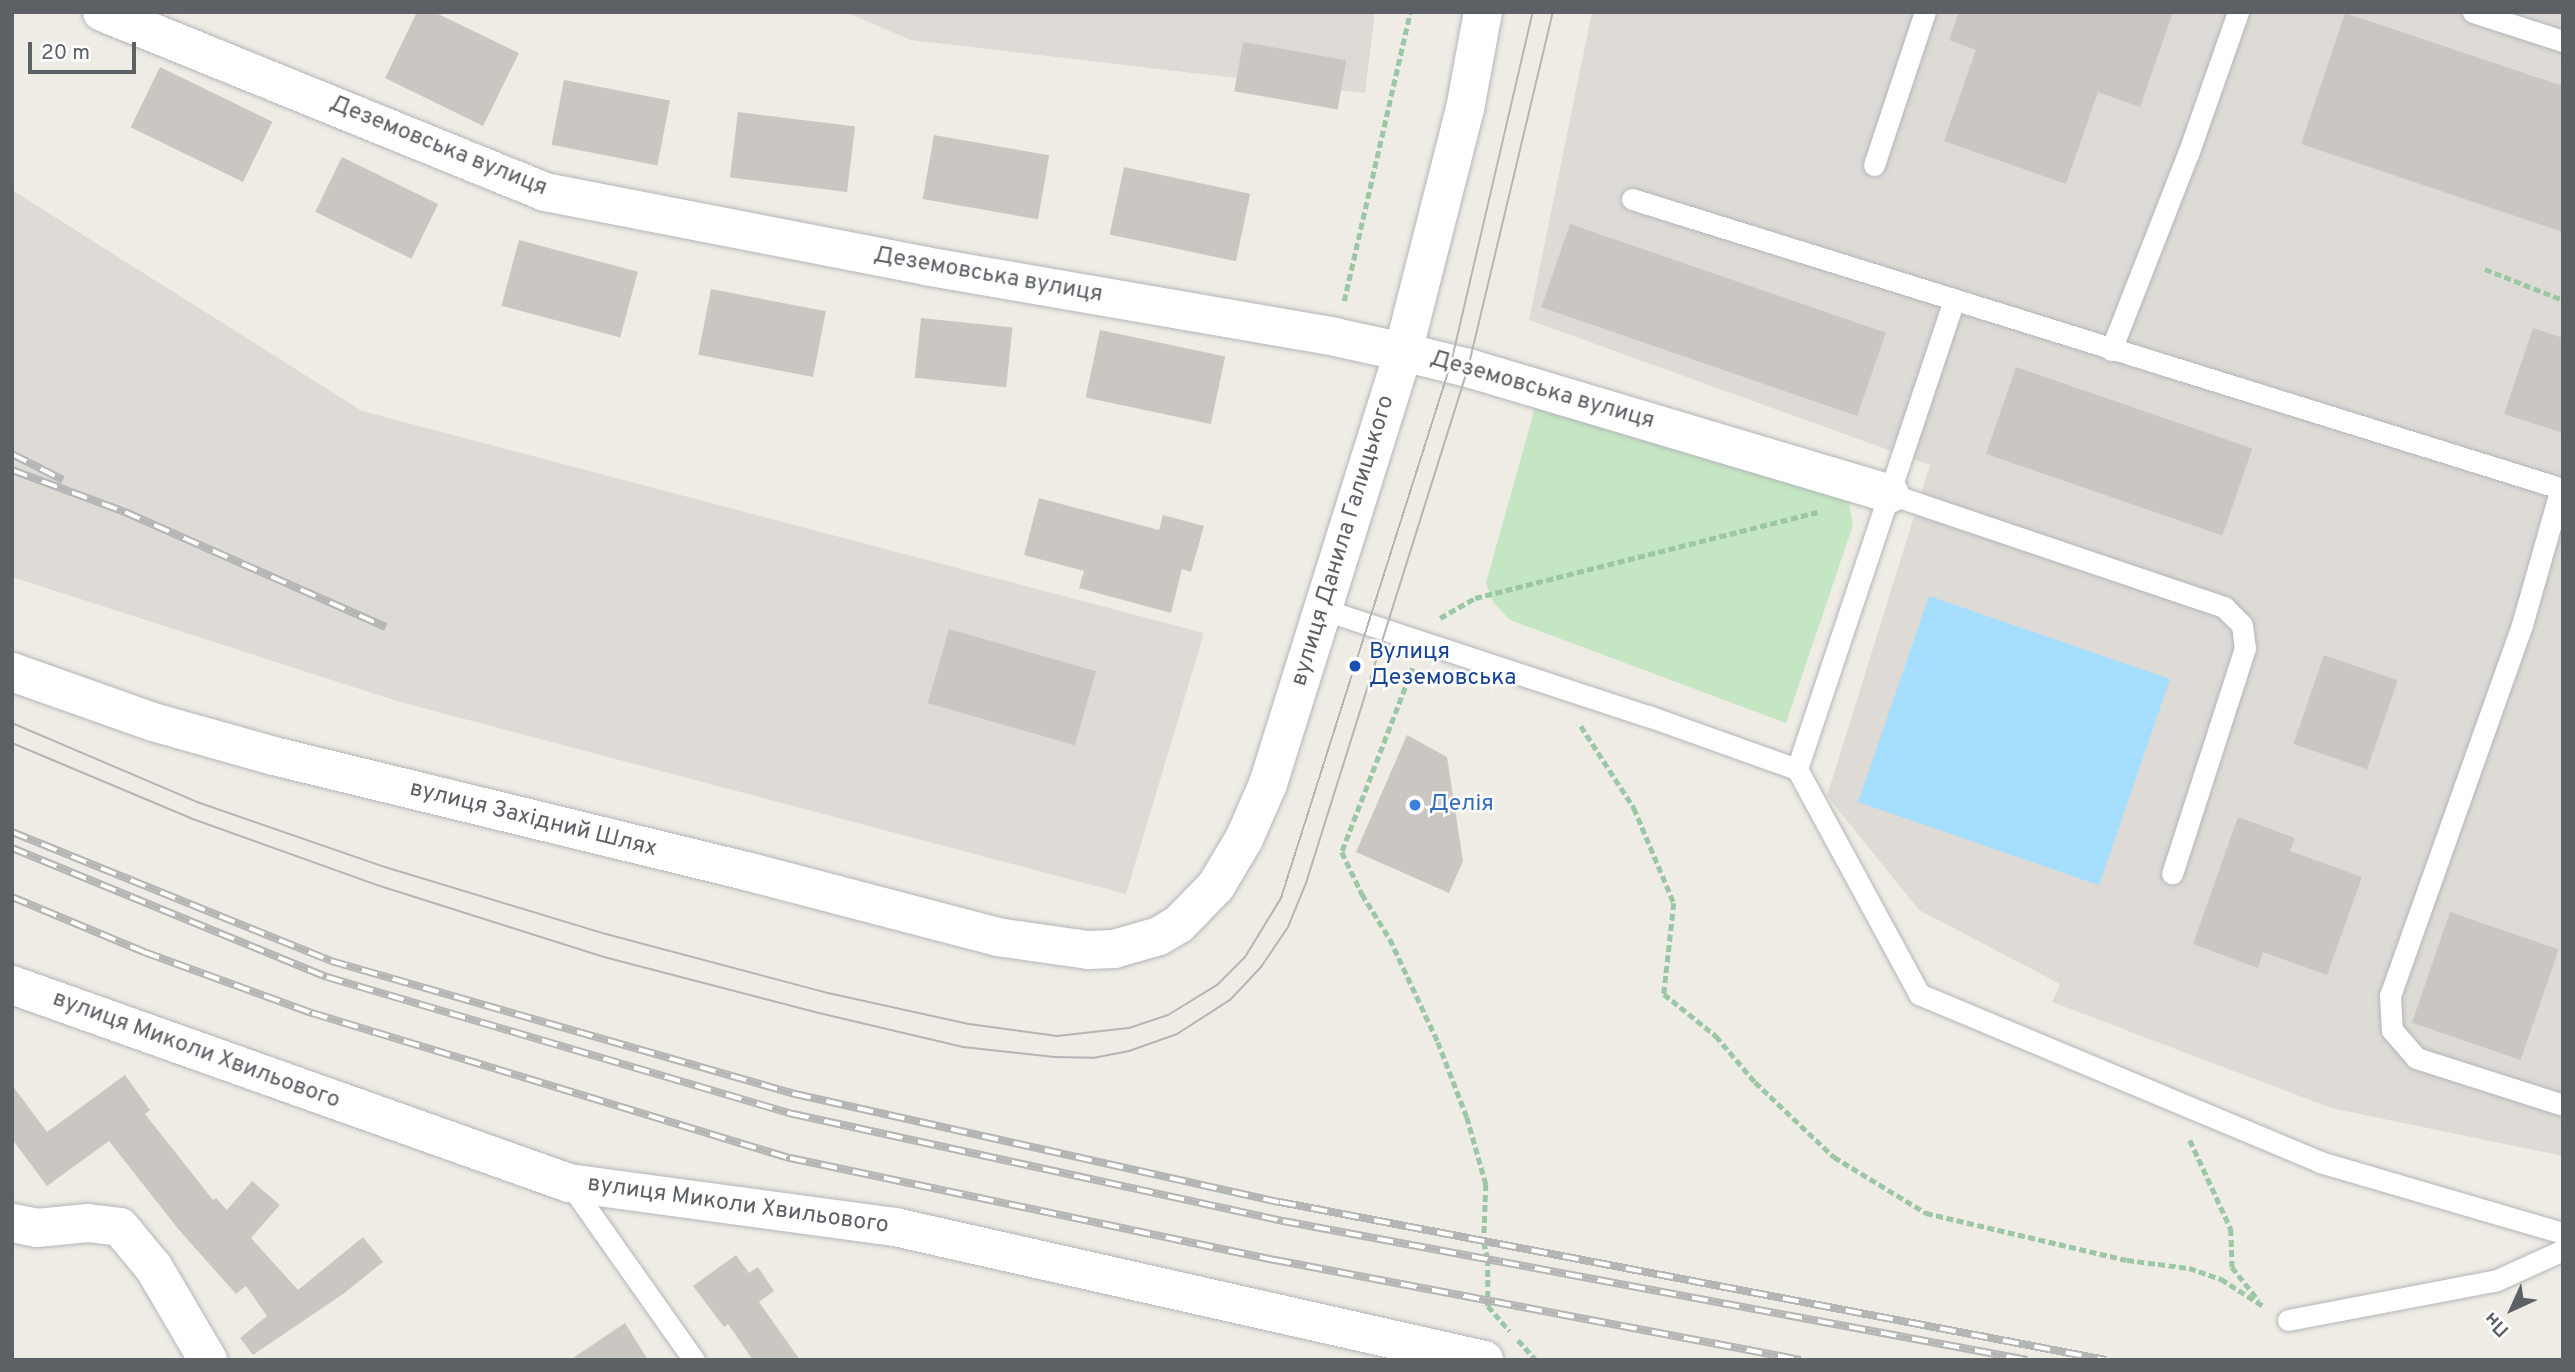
<!DOCTYPE html>
<html>
<head>
<meta charset="utf-8">
<style>
  body { margin:0 }
  #map { position:relative; width:2575px; height:1372px; overflow:hidden; background:#efece5; font-family:Overpass,sans-serif }
  div>[style] { position:absolute }
  .industrial>* { inset:0; background:#dedbd7 }
  .green>* { inset:0; background:#c4e6c2 }
  .water>* { inset:0; background:#a6defe; transform-origin:0 0 }
  .building>* { inset:0; background:#cac7c2; transform-origin:0 0 }
  .path>* { height:4.5px; margin-top:-2.25px; transform-origin:0; background:repeating-linear-gradient(90deg,#9bc7a5 0 7px,transparent 0 10.5px) }
  .roads { filter:drop-shadow(0 0 2px #b2b6ba) drop-shadow(0 0 2px #b2b6ba) }
  .service>* { height:21px; margin:-10.5px; padding:0 10.5px; transform-origin:10.5px; border-radius:10.5px; background:#fff }
  .minor>* { height:38px; margin:-19px; padding:0 19px; transform-origin:19px; border-radius:19px; background:#fff }
  .tertiary>* { height:38px; margin:-19px; padding:0 19px; transform-origin:19px; border-radius:19px; background:#fff }
  .tram>* { height:2px; margin:-1px; padding:0 1px; transform-origin:1px; border-radius:1px; background:#b4b5b5 }
  .rail>* { height:8px; margin-top:-4px; transform-origin:0; background:repeating-linear-gradient(90deg,#fff 0 16px,#b4b5b5 0 32px); box-sizing:border-box; border-block:2px solid #b4b5b5 }
  .dots>* { width:19px; height:19px; translate:-50% -50%; box-sizing:border-box; border:4px solid #fff; border-radius:50% }
  span { translate:-50% -50%; white-space:nowrap; text-align:center; line-height:1.15; -webkit-text-stroke:5px #fff; paint-order:stroke }
  .street-label { font-size:23px; color:#5d6165 }
  .transit-label { font-size:23px; color:#164399 }
  .left { translate:0 -50%; text-align:left }
  .shop-label { font-size:23px; color:#366cbe }
  .frame { position:absolute; inset:0; border:14px solid #5d6165; pointer-events:none }
  .north { position:absolute; left:2477px; top:1274px; width:70px; height:70px; -webkit-text-stroke:5px #fff; paint-order:stroke; rotate:225deg; font-size:19px; font-weight:700; line-height:28px; text-align:center; color:#5d6165 }
  .north::after { content:''; display:block; margin:auto; width:24px; height:32px; background:#5d6165; clip-path:polygon(50% 0,100% 100%,50% 72%,0 100%) }
  .scale { position:absolute; left:28px; top:42px; width:108px; height:32px; box-sizing:border-box; border:4px solid #5d6165; border-top:0; padding-left:9px; font-size:21px; line-height:24px; white-space:nowrap; color:#5d6165; -webkit-text-stroke:5px #fff; paint-order:stroke }
</style>
</head>
<body>
<div id="map">
  <div class="industrial">
    <div style="clip-path:polygon(845px 12px,1375px 12px,1365px 93px,911px 40px)"></div>
    <div style="clip-path:polygon(1592px 12px,2563px 12px,2563px 1156px,2331px 1108px,2052px 1002px,2060px 984px,1919px 910px,1827px 796px,1930px 465px,1529px 320px)"></div>
    <div style="clip-path:polygon(12px 190px,362px 411px,1204px 633px,1126px 894px,400px 702px,12px 577px)"></div>
  </div>
  <div class="green">
    <div style="clip-path:polygon(1538px 397px,1848px 498px,1853px 525px,1786px 723px,1510px 620px,1493px 602px,1486px 583px)"></div>
  </div>
  <div class="water">
    <div style="left:1929px;top:596px;width:255px;height:218px;rotate:19deg"></div>
  </div>
  <div class="building">
    <div style="clip-path:polygon(417px 12px,434px 12px,519px 53px,483px 126px,385px 78px)"></div>
    <div style="clip-path:polygon(1959px 12px,2173px 12px,2140px 107px,2098px 92px,2066px 184px,1944px 141px,1976px 50px,1949px 40px)"></div>
    <div style="clip-path:polygon(2345px 13px,2563px 86px,2563px 232px,2301px 144px)"></div>
    <div style="left:1243px;top:42px;width:105px;height:50px;rotate:10deg"></div>
    <div style="left:160px;top:67px;width:125px;height:67px;rotate:26deg"></div>
    <div style="left:564px;top:80px;width:108px;height:66px;rotate:11deg"></div>
    <div style="left:738px;top:112px;width:118px;height:66px;rotate:7deg"></div>
    <div style="left:934px;top:135px;width:117px;height:65px;rotate:10deg"></div>
    <div style="left:342px;top:157px;width:107px;height:61px;rotate:26deg"></div>
    <div style="left:1124px;top:167px;width:129px;height:69px;rotate:12deg"></div>
    <div style="left:1570px;top:224px;width:334px;height:88px;rotate:19deg"></div>
    <div style="left:519px;top:240px;width:123px;height:68px;rotate:15deg"></div>
    <div style="left:711px;top:289px;width:117px;height:67px;rotate:11deg"></div>
    <div style="left:921px;top:318px;width:92px;height:60px;rotate:6deg"></div>
    <div style="clip-path:polygon(2533px 328px,2563px 338px,2563px 433px,2504px 414px)"></div>
    <div style="left:1100px;top:330px;width:128px;height:69px;rotate:12deg"></div>
    <div style="left:2016px;top:367px;width:250px;height:92px;rotate:19deg"></div>
    <div style="clip-path:polygon(1039px 498px,1159px 530px,1163px 515px,1204px 526px,1191px 572px,1182px 569px,1171px 613px,1079px 588px,1084px 571px,1024px 555px)"></div>
    <div style="left:949px;top:629px;width:153px;height:77px;rotate:16deg"></div>
    <div style="left:2324px;top:655px;width:78px;height:94px;rotate:19deg"></div>
    <div style="clip-path:polygon(1407px 735px,1447px 757px,1463px 861px,1449px 893px,1356px 852px)"></div>
    <div style="clip-path:polygon(2238px 817px,2295px 838px,2290px 851px,2362px 877px,2327px 975px,2263px 952px,2258px 968px,2193px 944px)"></div>
    <div style="left:2450px;top:912px;width:115px;height:117px;rotate:19deg"></div>
    <div style="clip-path:polygon(125px 1075px,150px 1110px,145px 1114px,213px 1200px,216px 1198px,227px 1210px,252px 1181px,280px 1205px,251px 1238px,298px 1290px,363px 1237px,383px 1262px,343px 1294px,253px 1355px,240px 1338px,267px 1316px,246px 1286px,236px 1294px,179px 1230px,109px 1141px,47px 1186px,12px 1139px,12px 1085px,47px 1132px)"></div>
    <div style="clip-path:polygon(736px 1255px,749px 1273px,758px 1267px,774px 1291px,759px 1302px,800px 1360px,753px 1360px,728px 1324px,724px 1327px,693px 1286px)"></div>
    <div style="clip-path:polygon(625px 1323px,648px 1360px,570px 1360px)"></div>
  </div>
  <div class="path">
    <div style="left:2485px;top:269px;width:84px;rotate:21.7deg"></div>
    <div style="left:1344px;top:301px;width:296px;rotate:-77.1deg"></div>
    <div style="left:1440px;top:618px;width:40px;rotate:-29.7deg"></div>
    <div style="left:1475px;top:598px;width:353px;rotate:-14.1deg"></div>
    <div style="left:1413px;top:668px;width:197px;rotate:111.1deg"></div>
    <div style="left:1342px;top:852px;width:47px;rotate:64.5deg"></div>
    <div style="left:1362px;top:894px;width:53px;rotate:58.1deg"></div>
    <div style="left:1390px;top:939px;width:114px;rotate:65deg"></div>
    <div style="left:1438px;top:1042px;width:80px;rotate:68.9deg"></div>
    <div style="left:1467px;top:1117px;width:70px;rotate:74.2deg"></div>
    <div style="left:1486px;top:1184px;width:58px;rotate:92deg"></div>
    <div style="left:1484px;top:1242px;width:17px;rotate:77deg"></div>
    <div style="left:1488px;top:1259px;width:47px;rotate:90deg"></div>
    <div style="left:1488px;top:1306px;width:33px;rotate:49deg"></div>
    <div style="left:1581px;top:726px;width:98px;rotate:57.1deg"></div>
    <div style="left:1634px;top:808px;width:103px;rotate:67.2deg"></div>
    <div style="left:1674px;top:903px;width:92px;rotate:96.3deg"></div>
    <div style="left:1664px;top:994px;width:67px;rotate:38.9deg"></div>
    <div style="left:1716px;top:1036px;width:60px;rotate:49.7deg"></div>
    <div style="left:1755px;top:1082px;width:109px;rotate:43.5deg"></div>
    <div style="left:1834px;top:1157px;width:108px;rotate:31.3deg"></div>
    <div style="left:1926px;top:1213px;width:206px;rotate:13.2deg"></div>
    <div style="left:2127px;top:1260px;width:63px;rotate:7.4deg"></div>
    <div style="left:2189px;top:1268px;width:34px;rotate:19deg"></div>
    <div style="left:2221px;top:1279px;width:50px;rotate:32.7deg"></div>
    <div style="left:2190px;top:1140px;width:98px;rotate:65.3deg"></div>
    <div style="left:2231px;top:1229px;width:38px;rotate:88deg"></div>
    <div style="left:2232px;top:1267px;width:43px;rotate:51.5deg"></div>
    <div style="left:1518px;top:1340px;width:27px;rotate:48deg"></div>
  </div>
  <div class="roads">
    <div class="service">
      <div style="left:2473px;top:12px;width:95px;rotate:17.9deg"></div>
      <div style="left:1874px;top:165px;width:161px;rotate:-71.6deg"></div>
      <div style="left:1632px;top:199px;width:975px;rotate:17.3deg"></div>
      <div style="left:2111px;top:350px;width:211px;rotate:-68.6deg"></div>
      <div style="left:2188px;top:154px;width:151px;rotate:-70.6deg"></div>
      <div style="left:2561px;top:488px;width:142px;rotate:105.9deg"></div>
      <div style="left:2522px;top:625px;width:393px;rotate:109.6deg"></div>
      <div style="left:2390px;top:995px;width:35px;rotate:87deg"></div>
      <div style="left:2392px;top:1030px;width:37px;rotate:49deg"></div>
      <div style="left:2416px;top:1058px;width:154px;rotate:17.7deg"></div>
      <div style="left:1890px;top:494px;width:353px;rotate:18.7deg"></div>
      <div style="left:2224px;top:607px;width:25px;rotate:45deg"></div>
      <div style="left:2242px;top:625px;width:23px;rotate:83deg"></div>
      <div style="left:2245px;top:648px;width:237px;rotate:107.9deg"></div>
      <div style="left:1322px;top:609px;width:343px;rotate:18.2deg"></div>
      <div style="left:1648px;top:716px;width:158px;rotate:19.6deg"></div>
      <div style="left:1797px;top:769px;width:256px;rotate:61.5deg"></div>
      <div style="left:1919px;top:994px;width:435px;rotate:22.7deg"></div>
      <div style="left:2320px;top:1162px;width:253px;rotate:16.3deg"></div>
      <div style="left:1797px;top:769px;width:495px;rotate:-71.5deg"></div>
      <div style="left:569px;top:1183px;width:217px;rotate:54.8deg"></div>
      <div style="left:2288px;top:1320px;width:213px;rotate:-10.8deg"></div>
      <div style="left:2497px;top:1280px;width:72px;rotate:-24.4deg"></div>
    </div>
    <div class="minor">
      <div style="left:102px;top:12px;width:478px;rotate:22.1deg"></div>
      <div style="left:545px;top:192px;width:387px;rotate:11deg"></div>
      <div style="left:925px;top:266px;width:416px;rotate:9.8deg"></div>
      <div style="left:1335px;top:337px;width:70px;rotate:12.4deg"></div>
      <div style="left:1403px;top:352px;width:67px;rotate:13.8deg"></div>
      <div style="left:1468px;top:368px;width:440px;rotate:16.6deg"></div>
      <div style="left:12px;top:985px;width:591px;rotate:19.57deg"></div>
      <div style="left:569px;top:1183px;width:329px;rotate:7.7deg"></div>
      <div style="left:895px;top:1227px;width:604px;rotate:12.72deg"></div>
      <div style="left:12px;top:1223px;width:25px;rotate:11deg"></div>
      <div style="left:37px;top:1228px;width:51px;rotate:-5.6deg"></div>
      <div style="left:88px;top:1223px;width:32px;rotate:7deg"></div>
      <div style="left:120px;top:1227px;width:53px;rotate:50.3deg"></div>
      <div style="left:154px;top:1268px;width:107px;rotate:59.6deg"></div>
    </div>
    <div class="tertiary">
      <div style="left:12px;top:672px;width:150px;rotate:19.5deg"></div>
      <div style="left:153px;top:722px;width:126px;rotate:15.7deg"></div>
      <div style="left:274px;top:756px;width:486px;rotate:13.7deg"></div>
      <div style="left:746px;top:871px;width:260px;rotate:14.7deg"></div>
      <div style="left:997px;top:937px;width:92px;rotate:8.1deg"></div>
      <div style="left:1088px;top:950px;width:26px;rotate:-2deg"></div>
      <div style="left:1114px;top:949px;width:47px;rotate:-16.1deg"></div>
      <div style="left:1159px;top:936px;width:23px;rotate:-31deg"></div>
      <div style="left:1179px;top:924px;width:53px;rotate:-45.8deg"></div>
      <div style="left:1216px;top:886px;width:55px;rotate:-59.2deg"></div>
      <div style="left:1244px;top:839px;width:60px;rotate:-66.4deg"></div>
      <div style="left:1268px;top:784px;width:453px;rotate:-72.6deg"></div>
      <div style="left:1403px;top:352px;width:251px;rotate:-75.7deg"></div>
      <div style="left:1465px;top:109px;width:99px;rotate:-79.5deg"></div>
    </div>
  </div>
  <div class="tram">
    <div style="left:12px;top:723px;width:201px;rotate:23.1deg"></div>
    <div style="left:197px;top:802px;width:199px;rotate:19.1deg"></div>
    <div style="left:385px;top:867px;width:231px;rotate:16.9deg"></div>
    <div style="left:606px;top:934px;width:230px;rotate:14.9deg"></div>
    <div style="left:828px;top:993px;width:144px;rotate:12.4deg"></div>
    <div style="left:969px;top:1024px;width:89px;rotate:7.8deg"></div>
    <div style="left:1057px;top:1036px;width:72px;rotate:-6.3deg"></div>
    <div style="left:1129px;top:1028px;width:41px;rotate:-18.4deg"></div>
    <div style="left:1168px;top:1015px;width:57px;rotate:-31.5deg"></div>
    <div style="left:1217px;top:985px;width:40px;rotate:-45deg"></div>
    <div style="left:1245px;top:957px;width:69px;rotate:-58.6deg"></div>
    <div style="left:1281px;top:898px;width:561px;rotate:-72.37deg"></div>
    <div style="left:1451px;top:363px;width:360px;rotate:-76.9deg"></div>
    <div style="left:12px;top:743px;width:193px;rotate:22.8deg"></div>
    <div style="left:190px;top:818px;width:199px;rotate:19.7deg"></div>
    <div style="left:377px;top:885px;width:238px;rotate:17.6deg"></div>
    <div style="left:604px;top:957px;width:222px;rotate:14.6deg"></div>
    <div style="left:819px;top:1013px;width:148px;rotate:13.3deg"></div>
    <div style="left:963px;top:1047px;width:92px;rotate:6.3deg"></div>
    <div style="left:1054px;top:1057px;width:39px;rotate:1deg"></div>
    <div style="left:1093px;top:1058px;width:37px;rotate:-11deg"></div>
    <div style="left:1129px;top:1051px;width:51px;rotate:-19.5deg"></div>
    <div style="left:1177px;top:1034px;width:63px;rotate:-32.7deg"></div>
    <div style="left:1230px;top:1000px;width:45px;rotate:-46.8deg"></div>
    <div style="left:1261px;top:967px;width:48px;rotate:-56deg"></div>
    <div style="left:1288px;top:927px;width:48px;rotate:-67.8deg"></div>
    <div style="left:1306px;top:883px;width:540px;rotate:-72.54deg"></div>
    <div style="left:1468px;top:368px;width:366px;rotate:-76.6deg"></div>
  </div>
  <div class="rail">
    <div style="left:12px;top:454px;width:57px;rotate:27deg"></div>
    <div style="left:12px;top:470px;width:121px;rotate:20.4deg"></div>
    <div style="left:125px;top:512px;width:285px;rotate:23.8deg"></div>
    <div style="left:12px;top:832px;width:344px;rotate:22deg"></div>
    <div style="left:331px;top:961px;width:483px;rotate:16deg"></div>
    <div style="left:795px;top:1094px;width:497px;rotate:12.6deg"></div>
    <div style="left:1280px;top:1202px;width:841px;rotate:10.83deg"></div>
    <div style="left:12px;top:848px;width:340px;rotate:22.3deg"></div>
    <div style="left:327px;top:977px;width:486px;rotate:16.4deg"></div>
    <div style="left:793px;top:1114px;width:502px;rotate:12.32deg"></div>
    <div style="left:1283px;top:1221px;width:757px;rotate:10.58deg"></div>
    <div style="left:12px;top:897px;width:143px;rotate:22.6deg"></div>
    <div style="left:144px;top:952px;width:179px;rotate:20deg"></div>
    <div style="left:312px;top:1013px;width:500px;rotate:16.9deg"></div>
    <div style="left:790px;top:1158px;width:496px;rotate:11.9deg"></div>
    <div style="left:1275px;top:1260px;width:535px;rotate:10.76deg"></div>
  </div>
  <div class="dots">
    <div style="left:1355px;top:666px;background:#1a4fb4"></div>
    <div style="left:1415px;top:805px;background:#3f7fe0"></div>
  </div>
  <div class="street-label">
    <span style="left:438px;top:147px;rotate:22deg">Деземовська вулиця</span>
    <span style="left:988px;top:276px;rotate:10deg">Деземовська вулиця</span>
    <span style="left:1542px;top:391px;rotate:16deg">Деземовська вулиця</span>
    <span style="left:1344px;top:541px;rotate:-73deg">вулиця Данила Галицького</span>
    <span style="left:533px;top:820px;rotate:14deg">вулиця Західний Шлях</span>
    <span style="left:196px;top:1051px;rotate:20deg">вулиця Миколи Хвильового</span>
    <span style="left:738px;top:1206px;rotate:8deg">вулиця Миколи Хвильового</span>
  </div>
  <div class="transit-label">
    <span class="left" style="left:1369px;top:666px">Вулиця<br>Деземовська</span>
  </div>
  <div class="shop-label">
    <span class="left" style="left:1429px;top:805px">Делія</span>
  </div>
  <div class="frame"></div>
  <div class="north">Пн</div>
  <div class="scale">20 m</div>
</div>
</body>
</html>
